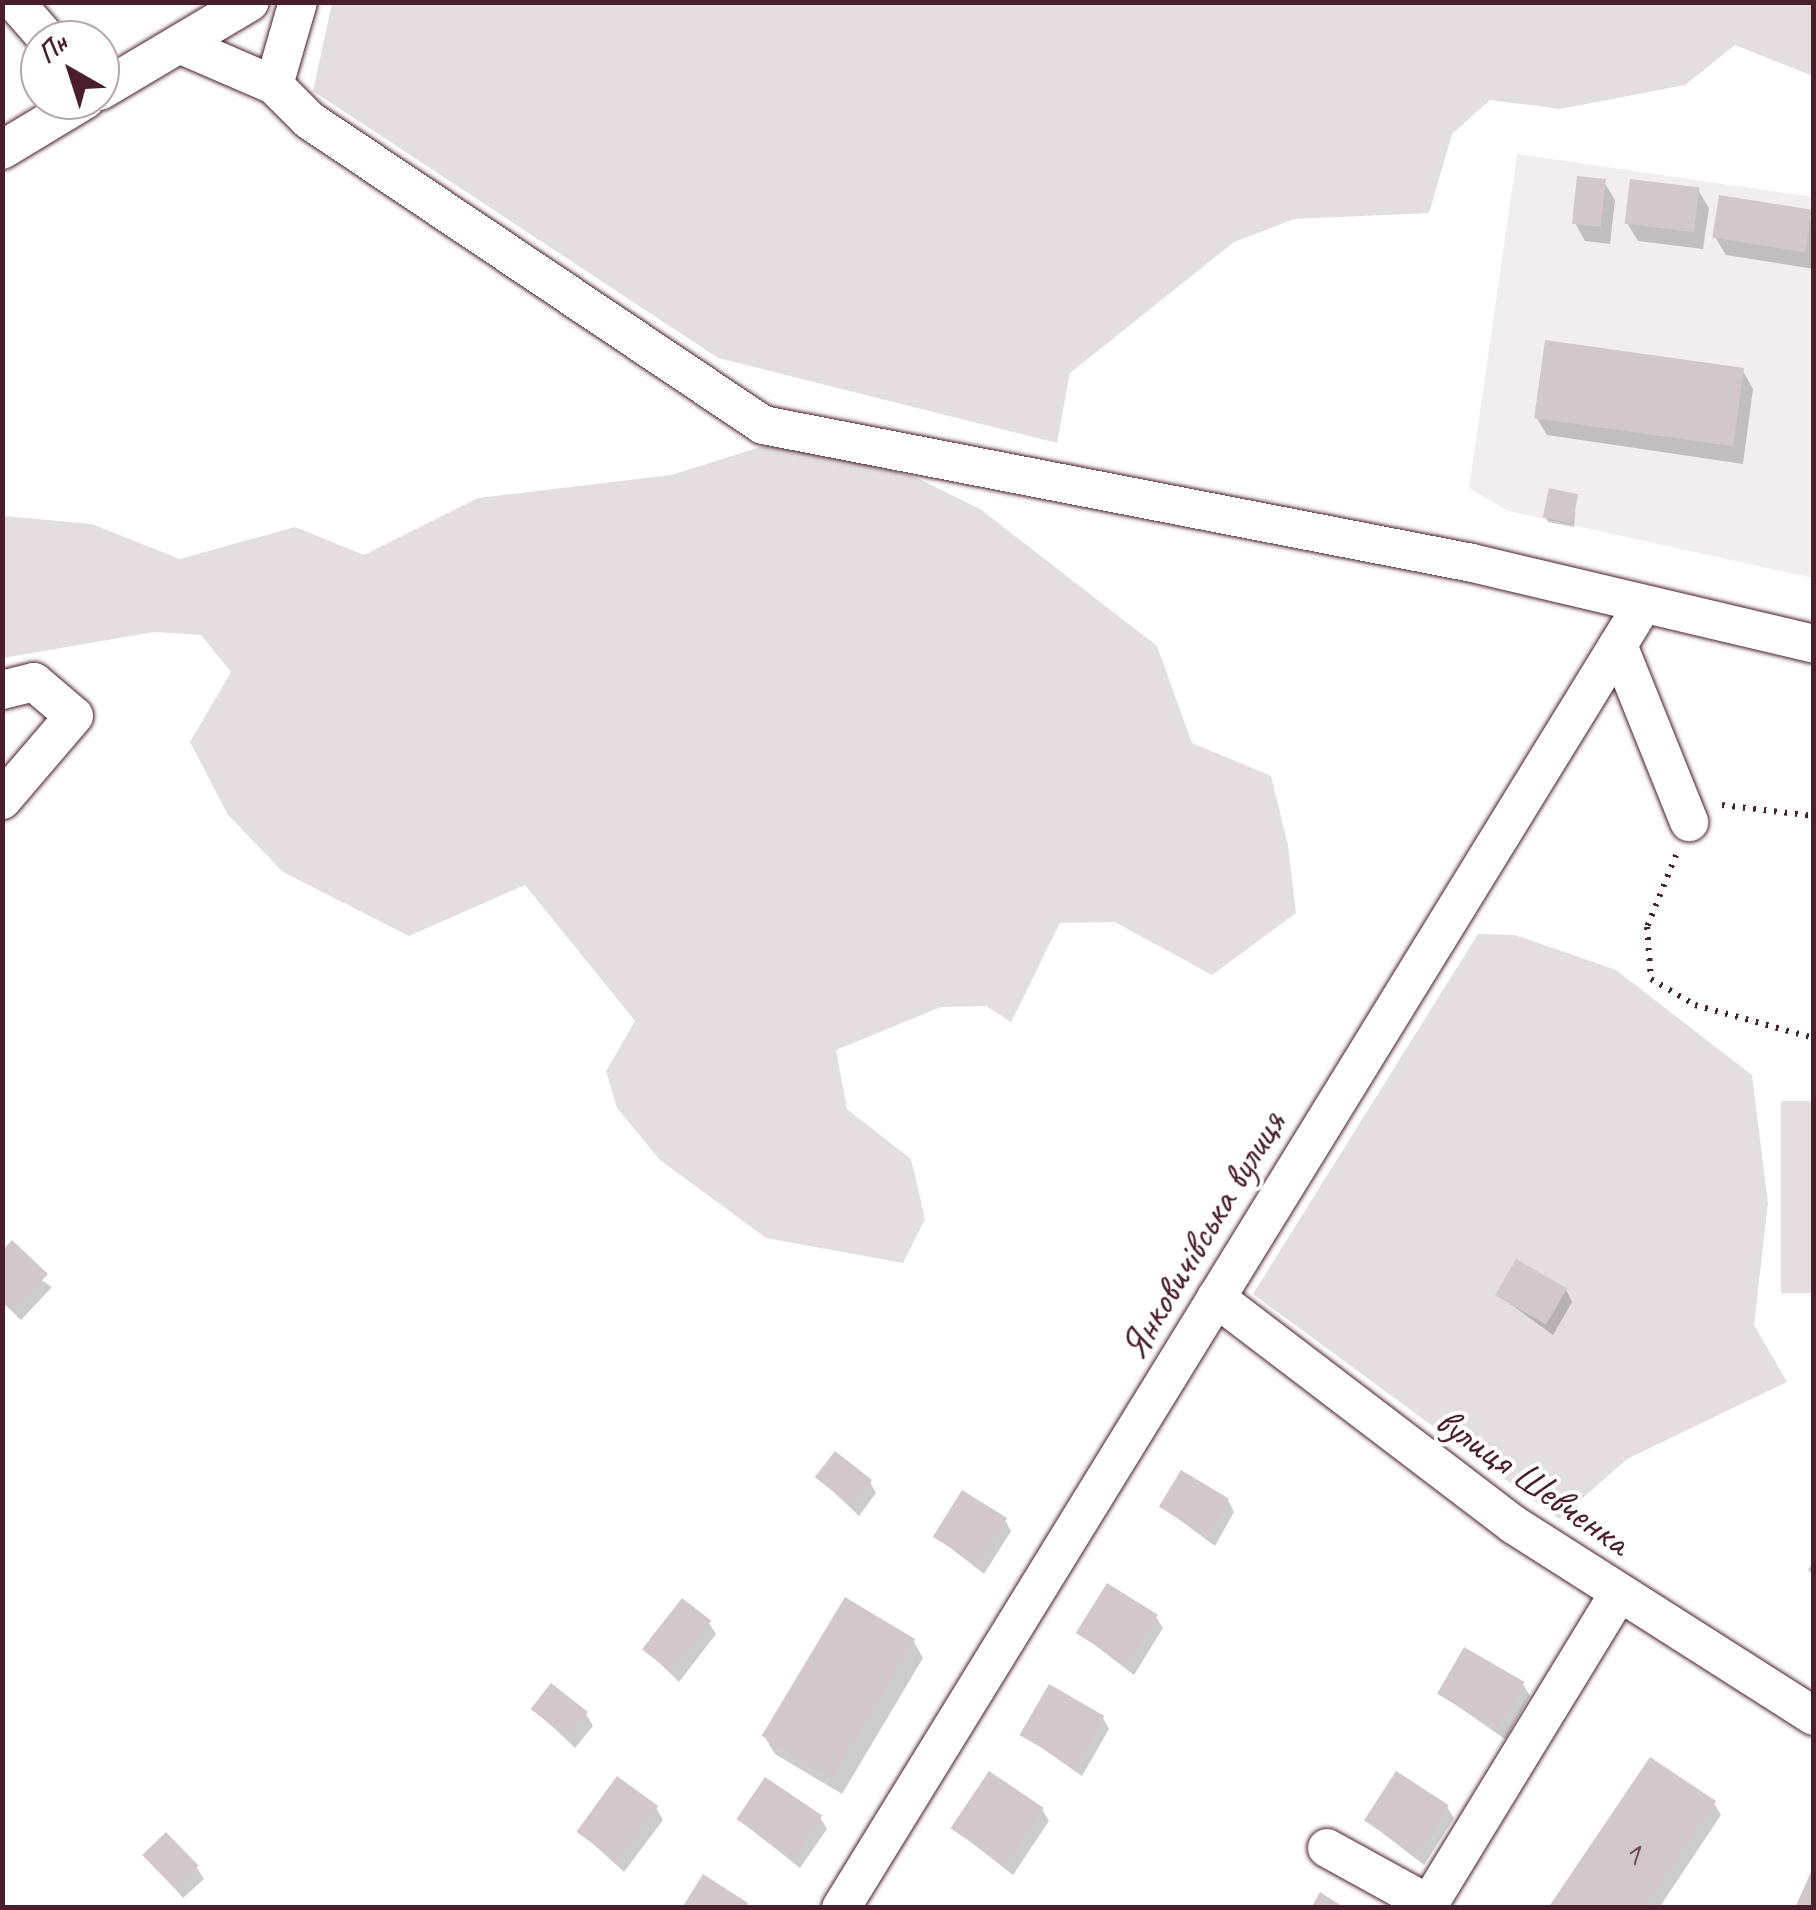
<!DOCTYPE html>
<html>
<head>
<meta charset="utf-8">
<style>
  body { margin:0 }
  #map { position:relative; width:1816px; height:1910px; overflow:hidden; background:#fff; font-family:Caveat,sans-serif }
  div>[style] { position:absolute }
  .built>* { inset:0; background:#f2eeef }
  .green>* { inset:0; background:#e5dee0; transform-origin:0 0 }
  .shadow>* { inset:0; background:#0003 }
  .building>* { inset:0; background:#d2c7cb; transform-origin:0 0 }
  .path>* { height:6px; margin-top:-3px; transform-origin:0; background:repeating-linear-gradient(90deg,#4a1f2b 0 2.5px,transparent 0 10.5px) }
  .roads { filter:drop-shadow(0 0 2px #4a1f2b) drop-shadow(0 0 2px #4a1f2b) }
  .minor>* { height:38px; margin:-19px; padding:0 19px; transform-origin:19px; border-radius:19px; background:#fff }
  span { translate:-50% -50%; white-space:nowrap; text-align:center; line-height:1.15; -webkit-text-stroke:8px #fff; paint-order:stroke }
  .number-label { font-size:35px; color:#6c4953 }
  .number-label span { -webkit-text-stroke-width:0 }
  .street-label { font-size:40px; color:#4a1f2b }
  .frame { position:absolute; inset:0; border:5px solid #4a1f2b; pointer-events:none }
  .north { position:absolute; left:20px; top:20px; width:100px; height:100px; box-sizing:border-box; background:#fff; border:2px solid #b7a5aa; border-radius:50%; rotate:321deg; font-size:28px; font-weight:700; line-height:40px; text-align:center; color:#4a1f2b }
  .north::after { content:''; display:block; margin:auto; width:35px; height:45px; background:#4a1f2b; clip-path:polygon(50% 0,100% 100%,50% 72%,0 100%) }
</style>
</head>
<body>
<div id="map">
  <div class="built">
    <div style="clip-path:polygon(1517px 154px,1813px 197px,1813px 578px,1508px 511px,1469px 488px)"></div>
  </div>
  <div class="green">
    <div style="clip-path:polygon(332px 3px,1813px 3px,1813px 76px,1735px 45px,1685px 85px,1560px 109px,1490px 100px,1452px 134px,1429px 213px,1294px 219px,1234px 242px,1070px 373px,1057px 443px,718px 358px,313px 91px)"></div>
    <div style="clip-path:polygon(783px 440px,915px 477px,980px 509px,1157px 646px,1192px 743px,1271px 776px,1288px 845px,1296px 913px,1212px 975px,1115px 922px,1060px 923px,1011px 1022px,986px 1006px,941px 1007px,836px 1050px,847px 1109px,911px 1159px,925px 1219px,903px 1263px,766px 1238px,660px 1160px,617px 1108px,606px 1071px,635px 1021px,525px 885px,409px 936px,283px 872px,228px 815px,190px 742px,231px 672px,201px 635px,154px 632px,3px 658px,3px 516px,92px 524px,180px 559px,295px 527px,364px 555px,478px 498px,671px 475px)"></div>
    <div style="clip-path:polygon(1478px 934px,1515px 935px,1616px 970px,1752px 1075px,1768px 1203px,1754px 1325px,1787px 1382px,1627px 1459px,1559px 1519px,1253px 1294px)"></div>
    <div style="left:1781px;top:1101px;width:32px;height:192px"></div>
  </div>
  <div class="shadow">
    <div style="clip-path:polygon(1604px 182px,1615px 200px,1610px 244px,1585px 241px,1575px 223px)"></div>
    <div style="clip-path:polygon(1698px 190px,1709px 208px,1703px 249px,1638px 241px,1627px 223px)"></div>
    <div style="clip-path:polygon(1810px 211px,1814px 269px,1726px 255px,1715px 237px)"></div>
    <div style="clip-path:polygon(1743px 371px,1753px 389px,1743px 464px,1547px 435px,1536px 417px)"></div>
    <div style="clip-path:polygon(1576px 496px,1574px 527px,1548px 522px,1545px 517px)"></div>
    <div style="clip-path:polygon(2px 1254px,52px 1287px,21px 1320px,2px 1302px)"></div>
    <div style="clip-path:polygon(1566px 1290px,1572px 1302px,1553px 1335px,1498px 1295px)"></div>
    <div style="clip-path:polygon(818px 1477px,870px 1482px,876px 1493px,859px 1516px)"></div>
    <div style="clip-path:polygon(1228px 1500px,1234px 1512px,1215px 1546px,1162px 1507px)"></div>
    <div style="clip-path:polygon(1005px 1520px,1011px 1531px,984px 1574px,935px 1536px)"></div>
    <div style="clip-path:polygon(1814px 1560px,1814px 1576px,1808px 1570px)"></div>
    <div style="clip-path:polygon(1156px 1617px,1163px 1628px,1134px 1675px,1079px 1633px)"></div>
    <div style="clip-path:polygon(709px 1623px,716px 1634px,679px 1682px,646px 1650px)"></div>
    <div style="clip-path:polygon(913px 1640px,923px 1658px,842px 1794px,775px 1754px,764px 1736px)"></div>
    <div style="clip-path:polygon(1523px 1684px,1530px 1696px,1505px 1739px,1440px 1694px)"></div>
    <div style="clip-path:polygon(534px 1709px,586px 1714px,593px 1726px,575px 1748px)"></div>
    <div style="clip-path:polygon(1103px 1718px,1109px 1729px,1082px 1776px,1023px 1735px)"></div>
    <div style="clip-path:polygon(1714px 1803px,1721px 1815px,1659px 1908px,1551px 1908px)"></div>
    <div style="clip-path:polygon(1447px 1807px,1454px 1818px,1424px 1865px,1367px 1821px)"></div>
    <div style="clip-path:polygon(656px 1808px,663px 1820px,624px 1872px,579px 1831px)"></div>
    <div style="clip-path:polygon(1042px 1809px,1049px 1821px,1013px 1875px,954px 1829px)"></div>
    <div style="clip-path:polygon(820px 1817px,827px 1829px,800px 1868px,739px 1820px)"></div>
    <div style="clip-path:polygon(146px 1855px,197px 1868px,204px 1879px,183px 1898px)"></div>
  </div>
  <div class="building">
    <div style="left:1577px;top:176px;width:29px;height:48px;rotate:6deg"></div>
    <div style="left:1630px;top:179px;width:70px;height:45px;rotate:7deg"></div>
    <div style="left:1719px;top:195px;width:94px;height:43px;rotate:9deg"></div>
    <div style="left:1545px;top:340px;width:201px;height:79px;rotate:8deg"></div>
    <div style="left:1549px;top:488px;width:30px;height:30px;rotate:12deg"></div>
    <div style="clip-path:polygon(12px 1240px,48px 1274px,13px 1310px,2px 1300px,2px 1251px)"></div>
    <div style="left:1516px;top:1259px;width:59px;height:42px;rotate:30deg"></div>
    <div style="left:835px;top:1451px;width:47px;height:33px;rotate:38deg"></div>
    <div style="left:1181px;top:1470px;width:56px;height:43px;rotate:31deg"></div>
    <div style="left:962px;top:1490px;width:53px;height:55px;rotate:32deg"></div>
    <div style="left:1107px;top:1583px;width:60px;height:59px;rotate:32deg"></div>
    <div style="left:845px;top:1597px;width:82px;height:162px;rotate:31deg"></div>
    <div style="left:682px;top:1598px;width:37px;height:65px;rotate:38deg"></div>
    <div style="left:1464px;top:1647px;width:70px;height:54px;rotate:30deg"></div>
    <div style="left:551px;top:1683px;width:47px;height:33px;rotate:38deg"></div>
    <div style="left:1049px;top:1684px;width:64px;height:59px;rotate:30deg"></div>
    <div style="clip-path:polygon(1650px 1757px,1716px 1801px,1645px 1908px,1548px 1908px)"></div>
    <div style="left:989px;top:1771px;width:66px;height:69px;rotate:34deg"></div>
    <div style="left:1396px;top:1771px;width:63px;height:59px;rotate:33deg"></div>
    <div style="left:617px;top:1776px;width:51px;height:69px;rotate:36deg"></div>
    <div style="left:765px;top:1777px;width:69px;height:51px;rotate:34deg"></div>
    <div style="left:166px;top:1832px;width:47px;height:33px;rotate:46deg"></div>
    <div style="clip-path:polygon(1814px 1865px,1814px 1908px,1795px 1908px)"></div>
    <div style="clip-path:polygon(703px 1874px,748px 1903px,746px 1908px,682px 1908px)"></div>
    <div style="clip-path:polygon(1320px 1892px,1345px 1908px,1311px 1908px)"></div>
  </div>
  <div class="path">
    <div style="left:1722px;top:805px;width:93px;rotate:6.8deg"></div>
    <div style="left:1676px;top:855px;width:78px;rotate:111.9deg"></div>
    <div style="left:1647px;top:927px;width:52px;rotate:85.6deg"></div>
    <div style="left:1651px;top:979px;width:51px;rotate:30.6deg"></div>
    <div style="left:1695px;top:1005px;width:123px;rotate:15.5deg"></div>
  </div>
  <div class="roads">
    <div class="minor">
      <div style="left:15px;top:2px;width:50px;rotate:49deg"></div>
      <div style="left:186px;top:47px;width:96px;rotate:23.4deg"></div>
      <div style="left:274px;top:85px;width:49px;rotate:45deg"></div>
      <div style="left:309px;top:120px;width:547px;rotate:33.89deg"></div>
      <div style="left:763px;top:425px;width:722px;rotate:11.01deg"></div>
      <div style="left:1472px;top:563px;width:351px;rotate:13.3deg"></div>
      <div style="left:274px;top:85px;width:86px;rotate:-73.9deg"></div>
      <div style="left:100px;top:91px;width:174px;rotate:-30.7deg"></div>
      <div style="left:2px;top:150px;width:97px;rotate:-31.1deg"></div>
      <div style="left:1618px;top:645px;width:191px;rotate:68.1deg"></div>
      <div style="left:2px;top:690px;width:33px;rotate:-14deg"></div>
      <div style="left:34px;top:682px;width:52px;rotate:40.4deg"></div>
      <div style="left:74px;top:716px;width:111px;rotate:130.6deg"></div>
      <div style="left:1216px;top:1298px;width:375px;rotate:37.3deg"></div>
      <div style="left:1514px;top:1525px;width:356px;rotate:32.5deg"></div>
      <div style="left:1327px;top:1848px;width:116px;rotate:28.8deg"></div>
      <div style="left:1429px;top:1904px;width:361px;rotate:-58.6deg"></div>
      <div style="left:841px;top:1908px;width:1525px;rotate:-58.4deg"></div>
    </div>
  </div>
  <div class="number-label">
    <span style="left:1632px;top:1854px">1</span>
  </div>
  <div class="street-label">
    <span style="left:1202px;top:1235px;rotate:-59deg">Янковичівська вулиця</span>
    <span style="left:1533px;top:1481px;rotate:35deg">вулиця Шевченка</span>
  </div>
  <div class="frame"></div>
  <div class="north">Пн</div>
</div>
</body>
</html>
